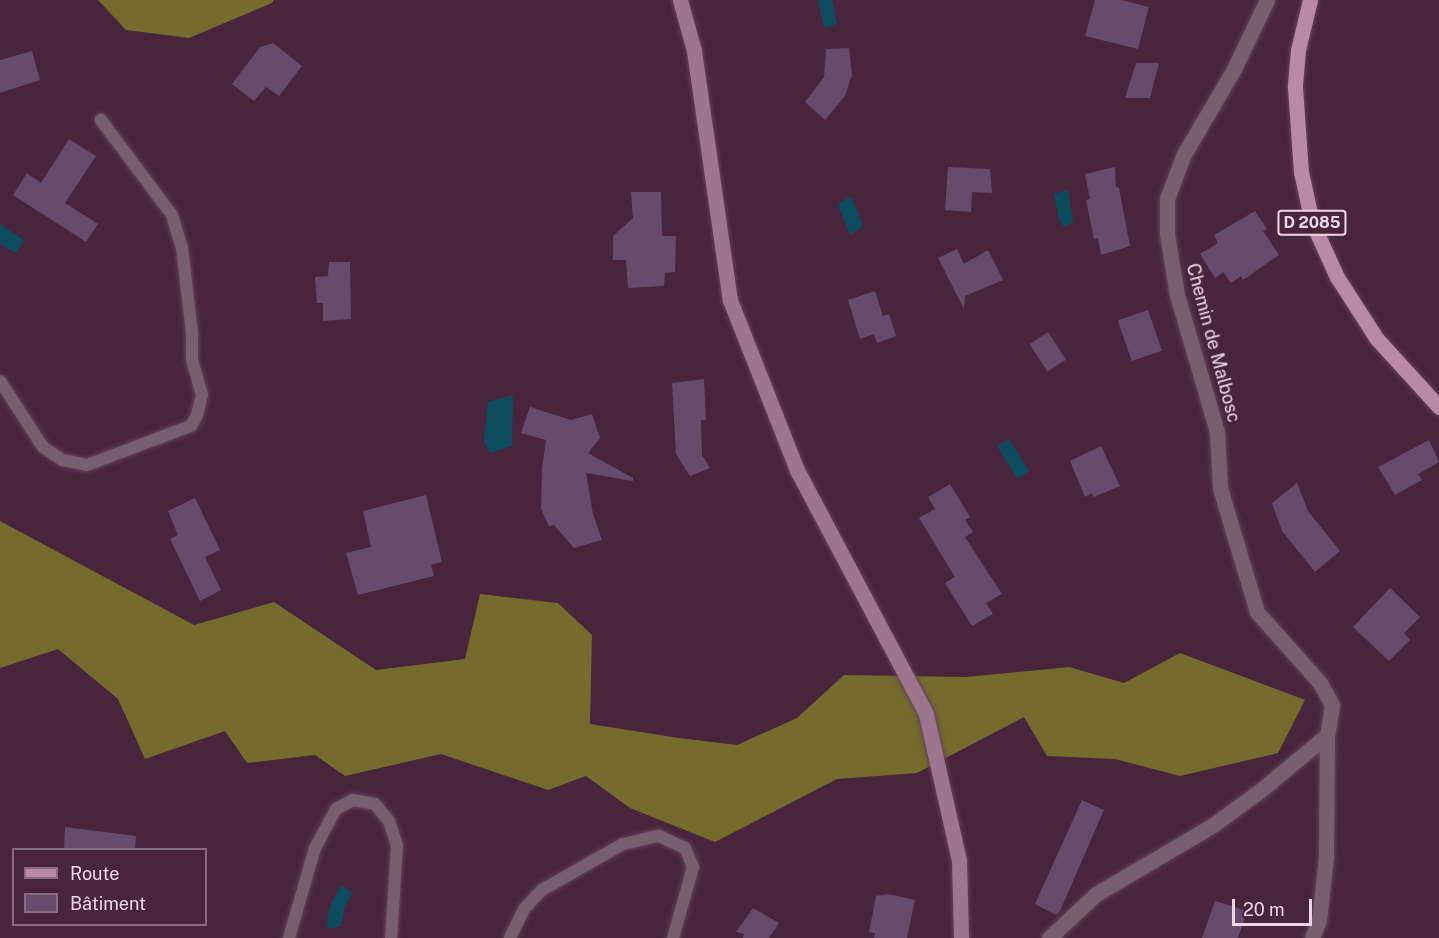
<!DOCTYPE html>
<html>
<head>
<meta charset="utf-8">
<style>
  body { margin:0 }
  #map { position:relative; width:1439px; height:938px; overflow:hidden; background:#48253c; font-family:"Public Sans",sans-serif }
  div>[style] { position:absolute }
  .forest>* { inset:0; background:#746b2c }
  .water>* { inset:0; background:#0b4d5f; transform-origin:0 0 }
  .building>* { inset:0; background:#674a6c; transform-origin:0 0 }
  .roads { filter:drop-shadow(0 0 2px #634157) drop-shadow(0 0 2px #634157) }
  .lane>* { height:12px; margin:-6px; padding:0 6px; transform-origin:6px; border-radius:6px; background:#775f6d }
  .street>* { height:15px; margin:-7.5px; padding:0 7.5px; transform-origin:7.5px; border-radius:7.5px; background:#775f6d }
  .secondary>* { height:15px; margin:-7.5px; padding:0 7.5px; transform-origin:7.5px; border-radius:7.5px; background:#9c768e }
  .primary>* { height:15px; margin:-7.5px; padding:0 7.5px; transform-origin:7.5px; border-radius:7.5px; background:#b989a7 }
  span { translate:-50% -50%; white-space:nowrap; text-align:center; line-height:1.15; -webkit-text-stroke:4.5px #48253c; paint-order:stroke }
  .shield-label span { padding:2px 4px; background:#48253c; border:2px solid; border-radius:4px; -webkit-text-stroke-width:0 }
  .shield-label { font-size:16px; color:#eed7e5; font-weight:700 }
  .street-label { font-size:18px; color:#eed7e5 }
  .legend { position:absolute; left:12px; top:848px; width:195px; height:78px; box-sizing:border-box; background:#48253c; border:2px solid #8a6c80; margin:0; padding:8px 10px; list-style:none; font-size:18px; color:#eed7e5 }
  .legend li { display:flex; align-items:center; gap:12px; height:30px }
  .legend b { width:30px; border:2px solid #8a6c80 }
  .scale { position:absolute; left:1232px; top:899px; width:80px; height:27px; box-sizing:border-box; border:3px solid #eed7e5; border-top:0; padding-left:8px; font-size:18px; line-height:21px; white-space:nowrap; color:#eed7e5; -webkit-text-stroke:4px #48253c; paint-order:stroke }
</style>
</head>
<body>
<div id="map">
  <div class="forest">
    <div style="clip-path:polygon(98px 0,274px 0,272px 3px,189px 38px,126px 30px)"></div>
    <div style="clip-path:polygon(0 521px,194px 625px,274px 602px,376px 670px,465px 659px,480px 594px,558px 603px,592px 635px,590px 724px,679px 738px,737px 745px,797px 718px,844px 675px,966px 677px,1069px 667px,1124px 683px,1180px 653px,1305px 700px,1278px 753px,1180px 776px,1115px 759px,1047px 756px,1024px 717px,917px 773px,837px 779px,715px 842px,630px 808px,586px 776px,548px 790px,441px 754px,345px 776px,315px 755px,247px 763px,225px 731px,145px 759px,118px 699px,58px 649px,0 668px)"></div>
  </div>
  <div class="water">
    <div style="clip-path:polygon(818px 0,832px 0,837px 24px,824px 28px)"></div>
    <div style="clip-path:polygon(1068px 190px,1073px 222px,1064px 227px,1059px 220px,1054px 194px)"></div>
    <div style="clip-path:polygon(851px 196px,863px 226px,850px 235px,838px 204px)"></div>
    <div style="clip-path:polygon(0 224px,24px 240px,16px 253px,0 244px)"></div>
    <div style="clip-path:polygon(513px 395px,512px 446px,490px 453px,484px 441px,488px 402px)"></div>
    <div style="left:1009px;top:439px;width:38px;height:14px;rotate:58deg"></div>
    <div style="clip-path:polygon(341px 885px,353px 893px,345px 906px,341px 926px,328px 929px,327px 919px,331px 904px)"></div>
  </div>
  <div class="building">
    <div style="clip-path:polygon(1095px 0,1121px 0,1149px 7px,1138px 49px,1085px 36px)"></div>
    <div style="clip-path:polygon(273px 43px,302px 66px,279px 96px,266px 87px,254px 101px,232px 84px,260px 47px)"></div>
    <div style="clip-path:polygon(849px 48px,852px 75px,845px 96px,825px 120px,805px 102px,824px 77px,826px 49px)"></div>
    <div style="clip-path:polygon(32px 51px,40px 80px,0 93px,0 60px)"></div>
    <div style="clip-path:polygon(1136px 63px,1159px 63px,1150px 98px,1125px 98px)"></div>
    <div style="clip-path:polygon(69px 139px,96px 156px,65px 203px,98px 224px,86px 242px,13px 195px,27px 173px,41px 183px)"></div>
    <div style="clip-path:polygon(948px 167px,990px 169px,992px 193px,972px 192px,971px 212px,945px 210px)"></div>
    <div style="clip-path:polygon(1115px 167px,1116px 187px,1119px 188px,1130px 246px,1101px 255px,1098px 238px,1094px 239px,1086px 200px,1090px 199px,1085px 174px)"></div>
    <div style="clip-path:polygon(631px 192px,661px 192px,662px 236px,676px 236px,675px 272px,665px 273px,664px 286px,628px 288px,626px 260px,613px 260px,613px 236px,633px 218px)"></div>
    <div style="clip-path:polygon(1255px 211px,1267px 229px,1263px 231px,1279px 255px,1243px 280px,1241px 276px,1231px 283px,1223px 272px,1215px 278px,1200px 254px,1218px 243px,1214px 235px)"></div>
    <div style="clip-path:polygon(957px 249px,964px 264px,988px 250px,1003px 280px,965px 296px,964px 309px,938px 258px)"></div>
    <div style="clip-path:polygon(329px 262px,350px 262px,351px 319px,323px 321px,323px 303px,317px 303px,315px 277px,328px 276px)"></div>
    <div style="clip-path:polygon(875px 291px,883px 316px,889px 314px,896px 336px,877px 343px,874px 334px,860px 339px,848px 300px)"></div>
    <div style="left:1148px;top:310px;width:43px;height:32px;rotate:71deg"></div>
    <div style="left:1048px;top:332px;width:33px;height:22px;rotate:57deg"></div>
    <div style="clip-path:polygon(704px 379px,706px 420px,701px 420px,702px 455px,710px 468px,690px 476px,676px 454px,672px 383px)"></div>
    <div style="clip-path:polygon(530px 407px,571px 420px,592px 414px,600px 438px,588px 453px,633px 478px,633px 481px,586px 473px,593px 514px,602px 540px,574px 548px,554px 525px,549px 526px,541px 509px,542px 468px,546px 440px,521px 433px)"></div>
    <div style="clip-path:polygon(1429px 440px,1439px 462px,1418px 474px,1422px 480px,1395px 495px,1378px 467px)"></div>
    <div style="clip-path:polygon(1101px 446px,1120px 486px,1094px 497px,1092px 493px,1085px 497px,1070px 461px)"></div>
    <div style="clip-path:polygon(1297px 483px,1308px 511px,1340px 551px,1315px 572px,1282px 531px,1272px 503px)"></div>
    <div style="clip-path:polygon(950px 484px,970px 517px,965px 520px,973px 532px,965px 537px,1002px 594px,986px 603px,993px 614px,972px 626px,945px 583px,955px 577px,919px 518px,935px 509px,928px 497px)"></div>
    <div style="clip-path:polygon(426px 495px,442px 562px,431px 565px,434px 576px,358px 595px,346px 553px,371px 547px,363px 511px)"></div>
    <div style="clip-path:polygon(195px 498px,220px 550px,205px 557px,221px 590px,200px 601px,170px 539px,178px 535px,168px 511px)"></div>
    <div style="clip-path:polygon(1390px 588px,1420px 617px,1404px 633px,1410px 640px,1389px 661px,1353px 627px)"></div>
    <div style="clip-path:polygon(1082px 800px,1104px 810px,1060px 911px,1056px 915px,1035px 904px)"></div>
    <div style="clip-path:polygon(65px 827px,136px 836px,135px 849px,64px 849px)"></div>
    <div style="clip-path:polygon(888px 894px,915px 900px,907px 938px,874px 938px,875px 933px,869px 932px,876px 896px)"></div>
    <div style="clip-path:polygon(1215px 901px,1247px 911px,1238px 938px,1202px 938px)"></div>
    <div style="clip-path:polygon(753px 908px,779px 923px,769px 938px,743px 938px,744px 934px,736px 932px)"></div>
  </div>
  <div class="roads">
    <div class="lane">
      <div style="left:0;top:381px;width:79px;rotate:56.9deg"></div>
      <div style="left:43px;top:447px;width:23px;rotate:34deg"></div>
      <div style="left:62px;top:460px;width:25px;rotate:11deg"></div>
      <div style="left:87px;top:465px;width:111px;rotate:-20.6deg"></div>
      <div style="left:191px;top:426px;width:13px;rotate:-61deg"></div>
      <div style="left:197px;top:415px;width:21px;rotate:-76deg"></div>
      <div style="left:202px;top:395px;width:37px;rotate:-106deg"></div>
      <div style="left:192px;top:359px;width:26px;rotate:-90deg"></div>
      <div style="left:192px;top:333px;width:86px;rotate:-96.7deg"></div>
      <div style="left:182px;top:248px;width:34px;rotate:-107deg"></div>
      <div style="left:172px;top:215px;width:119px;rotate:-126.8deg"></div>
      <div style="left:289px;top:938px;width:94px;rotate:-73.9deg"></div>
      <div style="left:315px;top:848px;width:44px;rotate:-61.7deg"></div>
      <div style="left:336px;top:809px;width:19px;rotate:-28deg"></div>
      <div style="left:353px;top:800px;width:22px;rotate:10deg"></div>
      <div style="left:375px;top:804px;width:22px;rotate:51deg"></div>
      <div style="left:389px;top:821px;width:26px;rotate:72deg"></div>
      <div style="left:397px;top:846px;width:92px;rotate:93.7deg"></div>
      <div style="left:510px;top:938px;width:32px;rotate:-64deg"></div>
      <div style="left:524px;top:909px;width:26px;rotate:-47deg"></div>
      <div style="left:542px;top:890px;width:93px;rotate:-29.6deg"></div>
      <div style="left:623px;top:844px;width:37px;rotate:-13deg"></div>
      <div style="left:659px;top:836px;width:29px;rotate:25deg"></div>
      <div style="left:685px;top:848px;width:21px;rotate:67deg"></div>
      <div style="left:693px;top:867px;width:74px;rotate:105.7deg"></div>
    </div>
    <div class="street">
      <div style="left:1267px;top:0;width:76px;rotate:115.6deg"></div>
      <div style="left:1234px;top:69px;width:101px;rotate:120.4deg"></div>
      <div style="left:1183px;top:156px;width:46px;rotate:110.4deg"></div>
      <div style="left:1167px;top:199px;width:35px;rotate:90deg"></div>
      <div style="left:1167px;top:234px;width:62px;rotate:80.7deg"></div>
      <div style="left:1177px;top:295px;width:143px;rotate:73.7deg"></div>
      <div style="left:1217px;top:432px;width:56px;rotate:86.9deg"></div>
      <div style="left:1220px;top:488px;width:129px;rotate:73.4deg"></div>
      <div style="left:1257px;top:612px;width:95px;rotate:48.4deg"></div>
      <div style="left:1320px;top:683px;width:25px;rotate:61deg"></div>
      <div style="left:1332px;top:705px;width:30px;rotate:99deg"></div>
      <div style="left:1327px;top:735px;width:122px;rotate:90.5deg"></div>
      <div style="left:1326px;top:857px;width:63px;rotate:96.3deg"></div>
      <div style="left:1319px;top:920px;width:19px;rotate:111deg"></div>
      <div style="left:1049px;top:938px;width:64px;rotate:-43.1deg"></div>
      <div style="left:1096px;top:894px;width:136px;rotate:-30.5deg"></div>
      <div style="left:1213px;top:825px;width:59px;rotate:-36.1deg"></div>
      <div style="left:1261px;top:790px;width:86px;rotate:-39.8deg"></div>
    </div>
    <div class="secondary">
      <div style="left:680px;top:0;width:53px;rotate:74.6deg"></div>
      <div style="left:694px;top:51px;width:252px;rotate:81.8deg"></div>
      <div style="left:730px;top:300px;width:183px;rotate:68.5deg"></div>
      <div style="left:797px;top:470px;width:276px;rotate:62.1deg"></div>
      <div style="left:926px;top:714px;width:150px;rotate:77.3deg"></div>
      <div style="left:959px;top:860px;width:78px;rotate:88.5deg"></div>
    </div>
    <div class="primary">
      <div style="left:1310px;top:0;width:51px;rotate:103.5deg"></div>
      <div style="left:1298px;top:50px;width:37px;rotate:95deg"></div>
      <div style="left:1295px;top:87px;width:85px;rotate:86deg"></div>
      <div style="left:1301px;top:172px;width:51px;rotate:77.6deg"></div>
      <div style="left:1312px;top:222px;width:60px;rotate:65.6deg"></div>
      <div style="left:1337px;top:277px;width:74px;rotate:57.2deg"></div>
      <div style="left:1377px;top:339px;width:92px;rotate:47.6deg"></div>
    </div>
  </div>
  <div class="shield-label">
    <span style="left:1312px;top:223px">D 2085</span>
  </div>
  <div class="street-label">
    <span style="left:1213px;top:343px;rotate:75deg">Chemin de Malbosc</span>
  </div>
  <ul class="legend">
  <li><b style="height:8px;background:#b989a7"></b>Route</li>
  <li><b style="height:16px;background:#674a6c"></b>Bâtiment</li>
  </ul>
  <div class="scale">20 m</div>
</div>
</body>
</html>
